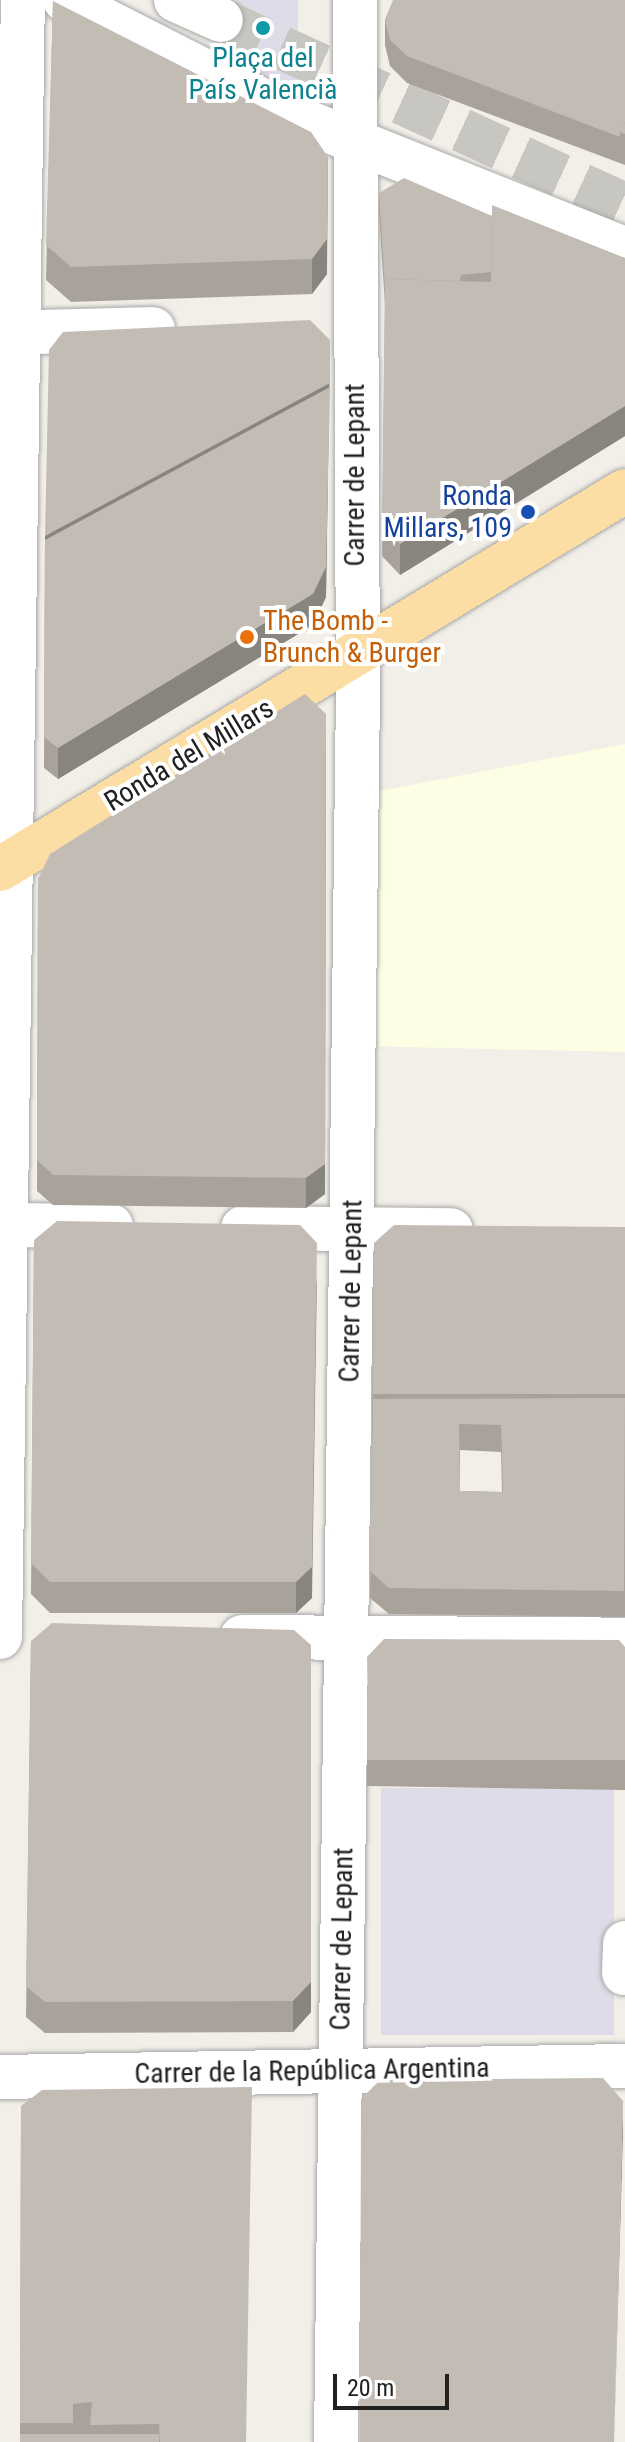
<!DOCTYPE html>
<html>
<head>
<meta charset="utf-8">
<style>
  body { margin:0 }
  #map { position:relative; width:625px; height:2442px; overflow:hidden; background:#f2efe8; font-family:"Roboto Condensed",sans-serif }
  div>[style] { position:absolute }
  .education>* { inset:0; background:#fdffe4 }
  .plaza>* { inset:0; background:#dddce8; transform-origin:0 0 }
  .minor-tunnel>* { height:44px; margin-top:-22px; transform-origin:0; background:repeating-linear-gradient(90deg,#c8c6c0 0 44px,transparent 0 66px) }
  .roads { filter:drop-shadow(0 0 2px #a8a8a8) drop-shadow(0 0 2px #a8a8a8) }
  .minor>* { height:44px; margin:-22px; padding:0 22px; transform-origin:22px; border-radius:22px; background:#fff }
  .major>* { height:44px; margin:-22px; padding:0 22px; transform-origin:22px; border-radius:22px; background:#fcdda3 }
  .wall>* { inset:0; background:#a8a29b }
  .shaded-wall>* { inset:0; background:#88847e }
  .building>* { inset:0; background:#c3bcb4; transform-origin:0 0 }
  .dots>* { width:22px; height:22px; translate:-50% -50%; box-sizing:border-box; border:4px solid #fff; border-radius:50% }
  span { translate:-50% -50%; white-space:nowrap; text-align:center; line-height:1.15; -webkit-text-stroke:8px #fff; paint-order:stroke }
  .culture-label { font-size:28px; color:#0d838f }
  .street-label { font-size:28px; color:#212121 }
  .transit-label { font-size:28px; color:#164399 }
  .right { translate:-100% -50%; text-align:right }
  .food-label { font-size:28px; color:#c56008 }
  .left { translate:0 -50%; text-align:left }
  .scale { position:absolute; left:333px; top:2374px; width:116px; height:36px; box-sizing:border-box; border:4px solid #212121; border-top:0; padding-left:10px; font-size:24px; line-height:28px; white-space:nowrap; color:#212121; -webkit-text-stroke:6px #fff; paint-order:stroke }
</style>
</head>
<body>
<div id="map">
  <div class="education">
    <div style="clip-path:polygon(625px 744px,625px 1052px,362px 1046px,365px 794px)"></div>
  </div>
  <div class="plaza">
    <div style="clip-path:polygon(236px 0,298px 0,298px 90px,220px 55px)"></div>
    <div style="left:381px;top:1788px;width:233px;height:247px"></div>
  </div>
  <div class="minor-tunnel">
    <div style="left:221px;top:20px;width:444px;rotate:24.6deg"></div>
  </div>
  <div class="roads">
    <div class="minor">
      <div style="left:65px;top:0;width:260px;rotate:27deg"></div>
      <div style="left:297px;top:118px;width:353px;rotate:21.8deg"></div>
      <div style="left:176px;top:0;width:49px;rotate:24deg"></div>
      <div style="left:0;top:333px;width:153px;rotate:-1.5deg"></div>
      <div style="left:0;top:1225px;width:111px;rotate:0.5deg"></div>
      <div style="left:243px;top:1228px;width:208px;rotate:0.6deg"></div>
      <div style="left:0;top:1637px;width:1637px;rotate:-89.2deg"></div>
      <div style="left:242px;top:1637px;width:383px;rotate:0.4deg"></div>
      <div style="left:624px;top:1973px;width:30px;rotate:-88deg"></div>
      <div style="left:0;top:2077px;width:625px;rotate:-1.01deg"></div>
      <div style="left:336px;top:2442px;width:1742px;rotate:-89.28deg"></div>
      <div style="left:358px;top:700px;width:700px;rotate:-90.25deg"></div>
    </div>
    <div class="major">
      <div style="left:0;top:869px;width:730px;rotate:-31.17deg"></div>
    </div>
  </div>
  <div class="wall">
    <div style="clip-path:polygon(625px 0,625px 165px,407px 83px,390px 66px,385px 45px,385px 19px)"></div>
    <div style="clip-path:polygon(53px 1px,327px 274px,312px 294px,71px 302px,46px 280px)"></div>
    <div style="clip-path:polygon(379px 193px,492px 216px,625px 258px,625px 436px,400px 575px,382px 556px,385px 305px,379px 213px)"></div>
    <div style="clip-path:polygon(330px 340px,326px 597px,313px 625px,58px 779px,44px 768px,45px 536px)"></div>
    <div style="clip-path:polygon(38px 879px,325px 1194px,306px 1208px,53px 1205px,37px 1191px)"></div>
    <div style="clip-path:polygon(evenodd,625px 1227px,625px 1617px,389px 1614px,370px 1598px,374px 1243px,625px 1227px,460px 1450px,501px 1452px,502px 1492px,460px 1491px,460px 1450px)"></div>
    <div style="clip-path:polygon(34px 1240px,312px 1598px,296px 1613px,50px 1613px,31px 1594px)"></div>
    <div style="clip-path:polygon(31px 1641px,311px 2012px,293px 2032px,45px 2033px,26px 2017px)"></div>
    <div style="clip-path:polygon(625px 1647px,625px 1790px,367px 1786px,367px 1760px)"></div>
    <div style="clip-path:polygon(21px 2106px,246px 2442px,20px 2442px)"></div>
  </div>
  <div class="shaded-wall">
    <div style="clip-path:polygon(328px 157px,327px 274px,312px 294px,312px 259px)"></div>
    <div style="clip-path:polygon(330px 340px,326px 597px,313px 625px,58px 779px,58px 748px,45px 571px,45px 536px)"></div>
    <div style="clip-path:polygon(625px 406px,625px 436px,400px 575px,400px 544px)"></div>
    <div style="clip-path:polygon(326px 714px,325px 1194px,306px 1208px,306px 1178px)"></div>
    <div style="clip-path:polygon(317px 1273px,312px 1598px,296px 1613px,296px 1582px)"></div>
    <div style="clip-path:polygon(311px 1676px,311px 2012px,293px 2032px,293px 2001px)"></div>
    <div style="clip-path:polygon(623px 2101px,623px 2132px,614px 2442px)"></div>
  </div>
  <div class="building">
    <div style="clip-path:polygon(393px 0,625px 0,625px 122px,620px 132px,620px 137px,407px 56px,390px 40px,385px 19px)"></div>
    <div style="clip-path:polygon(53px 1px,311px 132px,328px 157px,327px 239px,312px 259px,71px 267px,46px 245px)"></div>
    <div style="clip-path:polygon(625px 122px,625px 134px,620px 132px)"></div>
    <div style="clip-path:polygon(404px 178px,492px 216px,491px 272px,461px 275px,460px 281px,385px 279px,385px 288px,379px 193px)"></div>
    <div style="clip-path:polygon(492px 205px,625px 258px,625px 406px,400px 544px,382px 526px,385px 279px,491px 282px)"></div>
    <div style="clip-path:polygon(310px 320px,330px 340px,330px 383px,45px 536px,49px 350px,63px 332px)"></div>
    <div style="clip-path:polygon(330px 387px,326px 567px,313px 594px,58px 748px,44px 737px,45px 540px)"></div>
    <div style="clip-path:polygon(305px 694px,326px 714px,325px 1164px,306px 1178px,53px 1175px,37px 1160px,38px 879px,50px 854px)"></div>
    <div style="clip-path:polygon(57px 1221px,300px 1225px,317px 1243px,312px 1567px,296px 1582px,50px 1582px,31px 1563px,34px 1240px)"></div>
    <div style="clip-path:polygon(394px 1225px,625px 1227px,625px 1394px,373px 1394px,374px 1243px)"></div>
    <div style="clip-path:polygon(evenodd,625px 1398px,624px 1591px,389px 1588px,370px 1571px,373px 1399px,625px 1398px,459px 1424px,501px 1425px,503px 1492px,460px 1491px,459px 1424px)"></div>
    <div style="clip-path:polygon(52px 1623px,294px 1630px,311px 1645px,311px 1982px,293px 2001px,45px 2002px,26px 1986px,31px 1641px)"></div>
    <div style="clip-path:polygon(384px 1639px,619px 1640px,625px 1647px,625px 1711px,368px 1711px,368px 1714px,367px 1657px)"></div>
    <div style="left:368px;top:1711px;width:257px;height:49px"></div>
    <div style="clip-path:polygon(603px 2078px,623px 2101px,614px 2442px,360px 2442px,361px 2099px,380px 2080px)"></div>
    <div style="clip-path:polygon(252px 2087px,246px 2442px,160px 2442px,159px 2424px,90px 2425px,92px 2402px,73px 2404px,73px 2423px,20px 2423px,21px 2106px,42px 2090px)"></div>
    <div style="left:20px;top:2434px;width:139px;height:8px"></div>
  </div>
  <div class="dots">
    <div style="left:263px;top:28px;background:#0f9aa8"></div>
    <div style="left:528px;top:512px;background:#1a4fb4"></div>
    <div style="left:247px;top:637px;background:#e8710a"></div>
  </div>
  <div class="culture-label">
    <span style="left:263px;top:74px">Plaça del<br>País Valencià</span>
  </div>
  <div class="street-label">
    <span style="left:355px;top:475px;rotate:-90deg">Carrer de Lepant</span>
    <span style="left:189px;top:755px;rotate:-31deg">Ronda del Millars</span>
    <span style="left:351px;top:1291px;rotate:-89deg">Carrer de Lepant</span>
    <span style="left:342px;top:1939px;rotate:-89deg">Carrer de Lepant</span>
    <span style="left:312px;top:2071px;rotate:-1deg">Carrer de la República Argentina</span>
  </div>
  <div class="transit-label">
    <span class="right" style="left:512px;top:512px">Ronda<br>Millars, 109</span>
  </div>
  <div class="food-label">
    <span class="left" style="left:263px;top:637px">The Bomb -<br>Brunch &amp; Burger</span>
  </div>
  <div class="scale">20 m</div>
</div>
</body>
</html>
